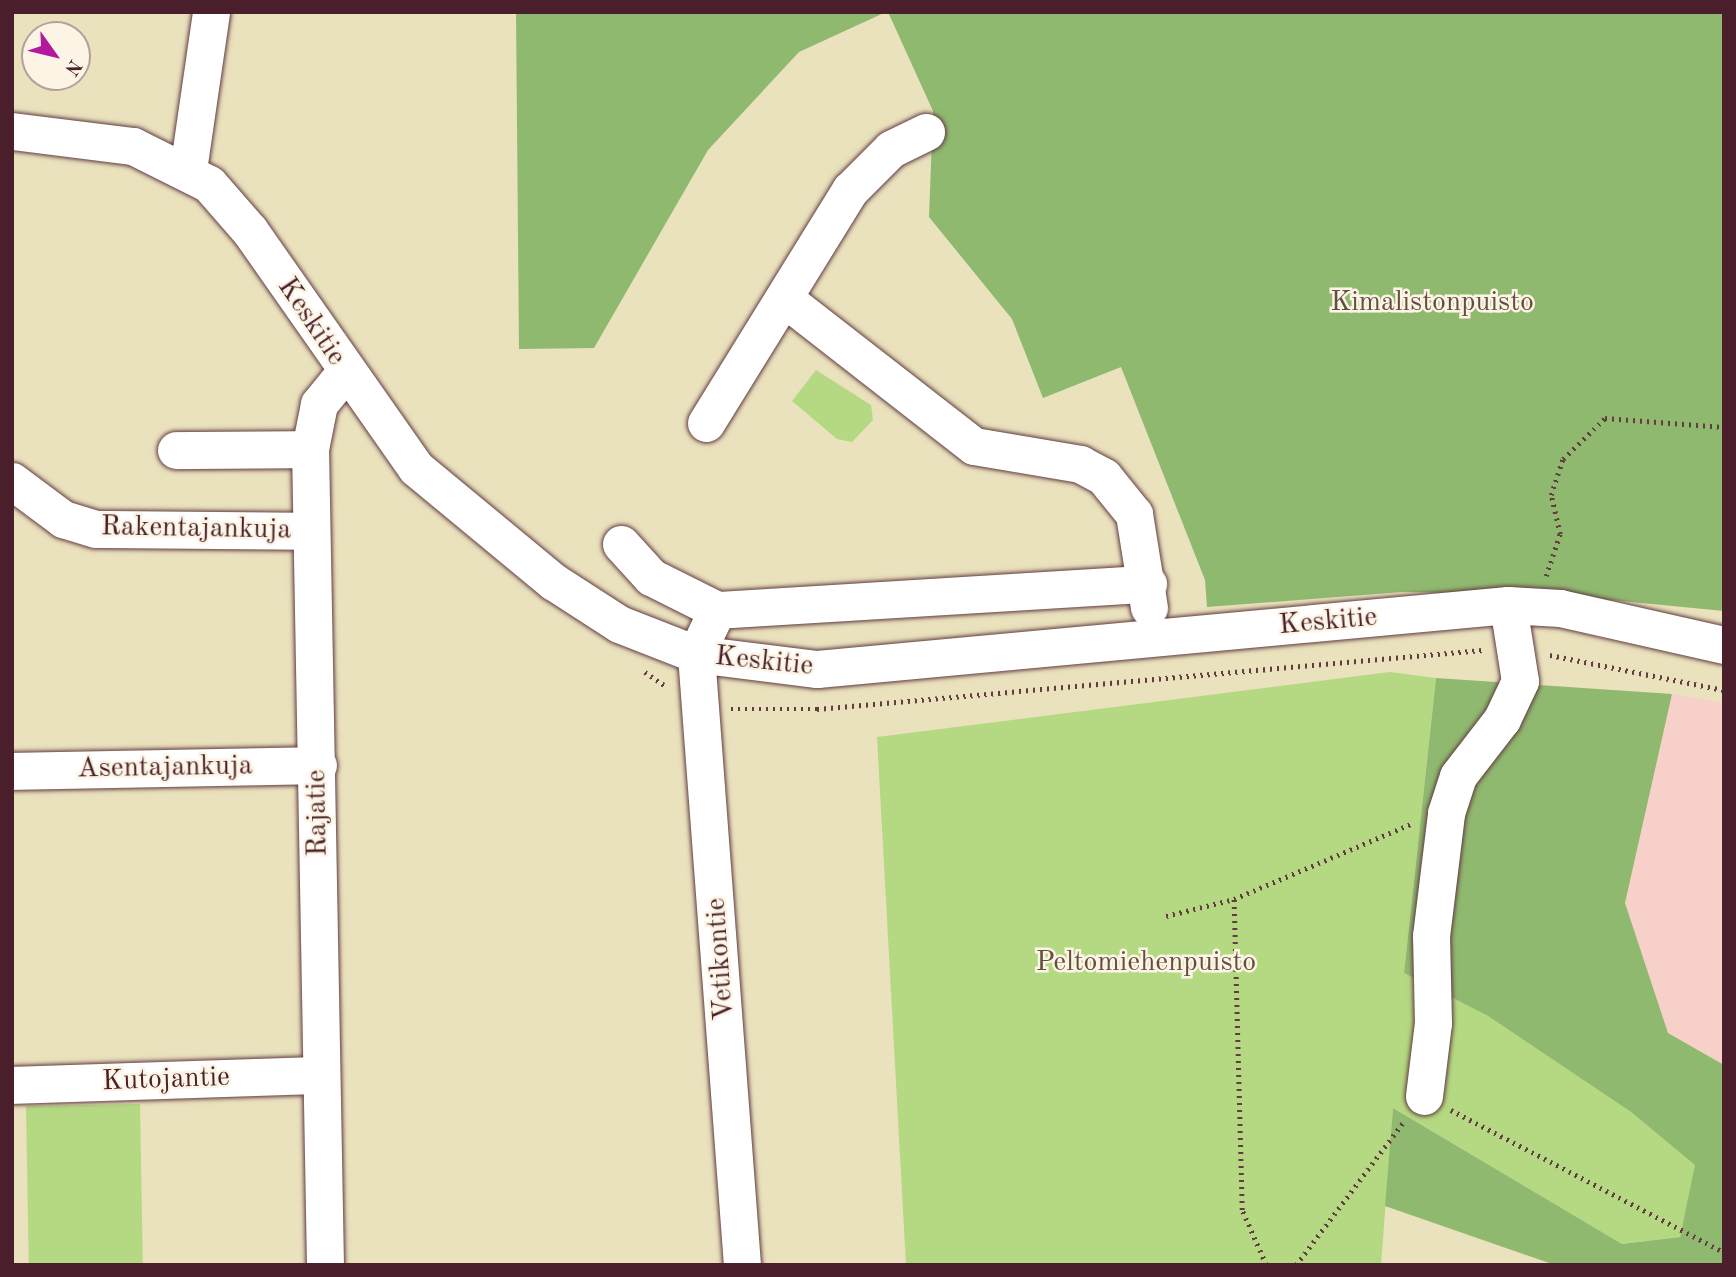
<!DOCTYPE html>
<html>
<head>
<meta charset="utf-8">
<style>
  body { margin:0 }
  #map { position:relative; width:1736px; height:1277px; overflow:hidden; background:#eae1bd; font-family:"Old Standard TT",serif }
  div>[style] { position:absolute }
  .built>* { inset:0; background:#f7d1c9 }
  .green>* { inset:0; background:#b5d982; transform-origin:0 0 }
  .forest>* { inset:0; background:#90b970 }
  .path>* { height:4.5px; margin-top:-2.25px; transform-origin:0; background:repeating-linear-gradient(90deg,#623c41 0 2px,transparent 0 7px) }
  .roads { filter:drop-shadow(0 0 2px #623c41) drop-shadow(0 0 2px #623c41) }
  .minor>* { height:37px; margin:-18.5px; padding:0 18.5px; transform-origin:18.5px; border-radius:18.5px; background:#fff }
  span { translate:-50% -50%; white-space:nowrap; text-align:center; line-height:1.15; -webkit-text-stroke:5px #fcf5e5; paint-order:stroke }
  .park-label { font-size:28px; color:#654e41 }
  .street-label { font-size:28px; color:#4a1f2b }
  .frame { position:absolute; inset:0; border:14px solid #4a1f2b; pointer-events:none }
  .north { position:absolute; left:21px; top:21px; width:70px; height:70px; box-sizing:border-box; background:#fcf5e5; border:2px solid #b59f9b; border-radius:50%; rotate:124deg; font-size:19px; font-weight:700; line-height:28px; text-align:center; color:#4a1f2b }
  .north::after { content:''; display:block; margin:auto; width:24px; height:32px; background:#b5179e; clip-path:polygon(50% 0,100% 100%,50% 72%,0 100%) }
</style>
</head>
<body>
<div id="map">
  <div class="built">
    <div style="clip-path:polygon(1672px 694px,1724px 703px,1724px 1065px,1668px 1033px,1625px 903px)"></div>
  </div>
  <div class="green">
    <div style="clip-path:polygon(816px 370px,871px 405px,873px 420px,852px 442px,837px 439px,792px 401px)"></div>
    <div style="clip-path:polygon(1390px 672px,1436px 678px,1404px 973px,1488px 1016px,1631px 1112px,1696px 1165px,1680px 1237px,1622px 1244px,1393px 1108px,1381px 1265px,906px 1265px,877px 737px)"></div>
    <div style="left:140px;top:1104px;width:161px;height:114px;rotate:89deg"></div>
  </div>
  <div class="forest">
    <div style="clip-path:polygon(516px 12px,886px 12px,799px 52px,708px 150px,594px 348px,519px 349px)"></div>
    <div style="clip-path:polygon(888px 12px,1724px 12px,1724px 611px,1559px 595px,1402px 592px,1207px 607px,1205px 580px,1121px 367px,1043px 398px,1012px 319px,929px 217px,933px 111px)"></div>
    <div style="clip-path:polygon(1436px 678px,1672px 694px,1625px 903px,1668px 1033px,1724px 1065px,1724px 1265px,1555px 1265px,1385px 1206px,1393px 1108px,1622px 1244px,1680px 1237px,1695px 1165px,1631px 1112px,1488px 1016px,1404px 973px)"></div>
  </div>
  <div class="path">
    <div style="left:1546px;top:576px;width:44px;rotate:-71.6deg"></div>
    <div style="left:1560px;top:534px;width:40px;rotate:-103deg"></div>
    <div style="left:1551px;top:495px;width:38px;rotate:-72deg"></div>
    <div style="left:1563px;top:459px;width:59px;rotate:-44.3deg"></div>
    <div style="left:1605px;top:418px;width:119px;rotate:4.3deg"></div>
    <div style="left:1550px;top:655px;width:177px;rotate:11.4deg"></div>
    <div style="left:645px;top:672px;width:27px;rotate:34deg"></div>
    <div style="left:731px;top:709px;width:86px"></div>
    <div style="left:817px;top:709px;width:668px;rotate:-5.07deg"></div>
    <div style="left:1166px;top:916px;width:70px;rotate:-14deg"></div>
    <div style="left:1451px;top:1110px;width:308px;rotate:27.5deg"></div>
    <div style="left:1266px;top:1265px;width:60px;rotate:-113.6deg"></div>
    <div style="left:1242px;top:1210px;width:311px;rotate:-91.5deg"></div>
    <div style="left:1234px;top:899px;width:194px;rotate:-23deg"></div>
    <div style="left:1296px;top:1265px;width:181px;rotate:-53.1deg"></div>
  </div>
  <div class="roads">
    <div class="minor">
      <div style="left:12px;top:131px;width:122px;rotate:7.1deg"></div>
      <div style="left:133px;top:146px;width:85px;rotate:26.6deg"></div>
      <div style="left:209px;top:184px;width:62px;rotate:48.9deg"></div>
      <div style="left:250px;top:231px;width:289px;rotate:55deg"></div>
      <div style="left:416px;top:468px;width:179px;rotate:39.6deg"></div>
      <div style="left:554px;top:582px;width:77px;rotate:32.9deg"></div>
      <div style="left:619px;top:624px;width:83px;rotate:21.3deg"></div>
      <div style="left:696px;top:654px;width:122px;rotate:7.1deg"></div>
      <div style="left:817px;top:669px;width:694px;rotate:-5.29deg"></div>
      <div style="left:1508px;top:605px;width:52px;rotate:3.3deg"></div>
      <div style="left:1560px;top:608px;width:168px;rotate:12.7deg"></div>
      <div style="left:188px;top:170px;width:160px;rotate:-81.7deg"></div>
      <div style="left:785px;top:299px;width:239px;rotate:37.9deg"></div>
      <div style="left:974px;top:446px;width:108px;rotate:9.6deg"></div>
      <div style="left:1080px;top:464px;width:27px;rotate:28deg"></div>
      <div style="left:1104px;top:477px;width:48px;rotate:51deg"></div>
      <div style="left:1134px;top:514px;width:95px;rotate:80.9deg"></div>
      <div style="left:706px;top:423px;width:274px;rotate:-58.3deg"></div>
      <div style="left:850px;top:190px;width:58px;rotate:-45deg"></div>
      <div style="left:891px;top:149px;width:39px;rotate:-26deg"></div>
      <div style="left:176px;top:450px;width:134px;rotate:-0.4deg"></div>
      <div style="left:12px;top:481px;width:64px;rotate:36.7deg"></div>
      <div style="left:63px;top:519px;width:34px;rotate:17deg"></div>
      <div style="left:96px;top:529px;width:214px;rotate:0.5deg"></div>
      <div style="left:621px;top:544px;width:45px;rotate:47.7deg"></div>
      <div style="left:651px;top:577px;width:74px;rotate:26.6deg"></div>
      <div style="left:12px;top:771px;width:306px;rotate:-1.1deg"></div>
      <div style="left:12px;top:1085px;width:309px;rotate:-1.9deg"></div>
      <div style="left:1424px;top:1096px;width:74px;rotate:-83deg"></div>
      <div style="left:1433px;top:1023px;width:87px;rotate:-91.3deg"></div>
      <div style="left:1431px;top:936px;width:124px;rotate:-83deg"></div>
      <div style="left:1446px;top:813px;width:39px;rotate:-72deg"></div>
      <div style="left:1458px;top:776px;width:72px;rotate:-52.3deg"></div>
      <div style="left:1502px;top:719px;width:42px;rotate:-64.7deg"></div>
      <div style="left:1520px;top:681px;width:77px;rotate:-99deg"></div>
      <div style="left:325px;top:1265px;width:816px;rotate:-91.05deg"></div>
      <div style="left:310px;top:449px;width:46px;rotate:-78.7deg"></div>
      <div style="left:319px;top:404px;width:41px;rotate:-50.9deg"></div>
      <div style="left:742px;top:1265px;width:613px;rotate:-94.31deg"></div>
      <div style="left:696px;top:654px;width:49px;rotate:-64.5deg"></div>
      <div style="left:717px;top:610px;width:432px;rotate:-3.5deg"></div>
    </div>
  </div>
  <div class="park-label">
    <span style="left:1432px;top:303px">Kimalistonpuisto</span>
    <span style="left:1146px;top:963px">Peltomiehenpuisto</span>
  </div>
  <div class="street-label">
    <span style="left:311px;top:322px;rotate:56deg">Keskitie</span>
    <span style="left:196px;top:529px;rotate:1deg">Rakentajankuja</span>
    <span style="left:1328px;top:622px;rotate:-5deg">Keskitie</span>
    <span style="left:764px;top:662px;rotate:6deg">Keskitie</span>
    <span style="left:165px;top:768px;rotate:-1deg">Asentajankuja</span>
    <span style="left:318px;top:813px;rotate:-91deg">Rajatie</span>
    <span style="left:721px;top:959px;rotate:-94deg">Vetikontie</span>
    <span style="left:166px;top:1080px;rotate:-2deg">Kutojantie</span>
  </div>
  <div class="frame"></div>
  <div class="north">N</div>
</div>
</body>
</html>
